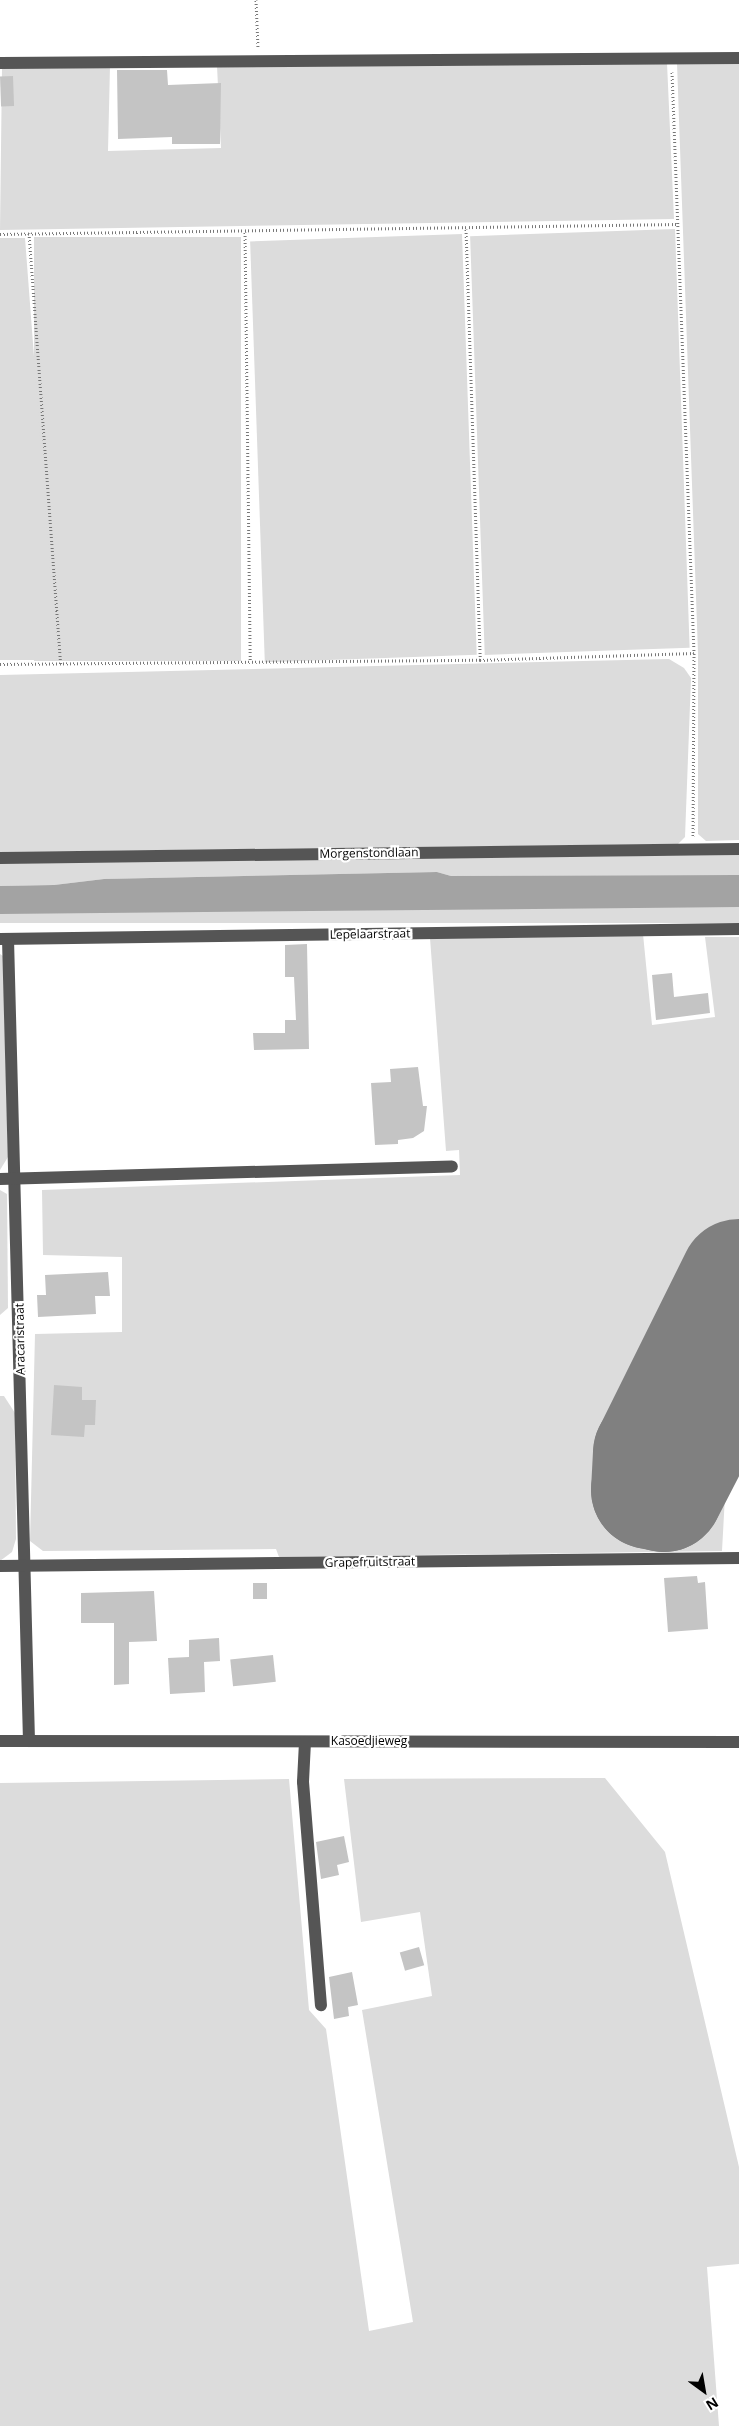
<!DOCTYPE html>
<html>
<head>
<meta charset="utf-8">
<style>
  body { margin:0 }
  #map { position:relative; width:739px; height:2426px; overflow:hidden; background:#fff; font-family:"Open Sans",sans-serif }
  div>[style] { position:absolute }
  .green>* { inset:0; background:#dcdcdc; transform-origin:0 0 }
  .water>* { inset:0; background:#a3a3a3 }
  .runway>* { height:118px; margin:-59px; padding:0 59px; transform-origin:59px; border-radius:59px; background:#808080 }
  .building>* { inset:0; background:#c4c4c4; transform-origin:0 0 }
  .path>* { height:3px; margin-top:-1.5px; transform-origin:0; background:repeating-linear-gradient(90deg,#777 0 1px,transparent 0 3.5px) }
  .minor>* { height:12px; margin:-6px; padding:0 6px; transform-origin:6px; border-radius:6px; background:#555 }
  span { translate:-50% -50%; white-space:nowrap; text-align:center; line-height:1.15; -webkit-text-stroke:4.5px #fff; paint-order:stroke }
  .street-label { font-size:12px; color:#000 }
  .north { position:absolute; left:679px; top:2366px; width:50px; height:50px; -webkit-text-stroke:4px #fff; paint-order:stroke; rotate:148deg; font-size:14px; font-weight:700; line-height:20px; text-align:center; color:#000 }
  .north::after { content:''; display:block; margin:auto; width:18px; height:22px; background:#000; clip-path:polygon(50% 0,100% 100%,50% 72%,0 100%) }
</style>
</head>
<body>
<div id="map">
  <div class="green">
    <div style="clip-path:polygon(667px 63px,674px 219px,0 230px,2px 67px,110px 66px,108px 151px,221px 148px,217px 66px)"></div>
    <div style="clip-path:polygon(677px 63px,739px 64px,739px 840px,706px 841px,698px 834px,698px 653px)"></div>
    <div style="left:675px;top:229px;width:419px;height:205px;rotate:88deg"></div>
    <div style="left:462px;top:234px;width:421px;height:212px;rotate:88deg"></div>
    <div style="left:34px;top:237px;width:207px;height:424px"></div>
    <div style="clip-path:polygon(0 238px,25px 238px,57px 660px,0 660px)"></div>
    <div style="clip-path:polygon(669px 659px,684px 668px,691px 678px,685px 837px,678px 844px,0 852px,0 675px)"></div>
    <div style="clip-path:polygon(739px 855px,739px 875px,451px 876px,437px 872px,104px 879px,54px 885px,0 886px,0 862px)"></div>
    <div style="left:739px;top:907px;width:16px;height:739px;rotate:90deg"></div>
    <div style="clip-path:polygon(643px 934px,652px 1025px,715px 1017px,705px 937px,739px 937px,739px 1270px,647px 1453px,646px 1496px,667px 1499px,688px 1456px,727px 1460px,722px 1551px,279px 1557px,276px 1549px,43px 1551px,30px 1541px,35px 1334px,122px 1332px,122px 1257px,43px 1255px,42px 1190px,460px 1175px,459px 1150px,446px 1151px,430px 938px)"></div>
    <div style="clip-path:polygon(0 954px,3px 956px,8px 1157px,0 1170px)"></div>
    <div style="clip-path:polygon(0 1190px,7px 1194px,8px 1308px,0 1315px)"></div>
    <div style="clip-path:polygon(0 1396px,4px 1396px,15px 1413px,16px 1539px,12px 1552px,0 1561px)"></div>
    <div style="clip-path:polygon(605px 1778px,665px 1852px,739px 2167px,739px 2264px,707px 2267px,719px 2426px,0 2426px,0 1783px,289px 1779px,309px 2010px,326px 2029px,369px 2331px,413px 2322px,362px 2010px,432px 1996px,420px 1912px,361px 1922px,344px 1779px)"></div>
  </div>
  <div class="water">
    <div style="clip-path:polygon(437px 872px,451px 876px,739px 875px,739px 907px,0 914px,0 886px,54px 885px,104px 879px)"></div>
  </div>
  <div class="runway">
    <div style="left:739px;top:1278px;width:195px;rotate:116.4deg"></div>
    <div style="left:652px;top:1453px;width:37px;rotate:93deg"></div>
    <div style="left:650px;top:1490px;width:14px;rotate:12deg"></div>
    <div style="left:664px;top:1493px;width:163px;rotate:-62.7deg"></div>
  </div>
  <div class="building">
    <div style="clip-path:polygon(117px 70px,167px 70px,168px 85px,221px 83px,220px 144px,172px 144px,172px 137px,118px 139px)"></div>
    <div style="left:13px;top:76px;width:30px;height:13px;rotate:88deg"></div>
    <div style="clip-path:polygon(307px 944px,309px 1049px,254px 1050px,253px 1033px,285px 1033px,285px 1020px,296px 1020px,294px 977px,285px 977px,285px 945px)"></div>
    <div style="clip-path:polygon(672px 973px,674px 997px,708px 993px,710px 1013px,656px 1020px,652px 975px)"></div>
    <div style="clip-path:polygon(418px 1067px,423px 1106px,427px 1106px,424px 1131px,413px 1138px,398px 1140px,398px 1144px,375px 1145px,371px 1083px,391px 1082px,390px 1069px)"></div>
    <div style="clip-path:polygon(108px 1272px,110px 1296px,95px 1296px,96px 1314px,38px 1317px,37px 1295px,46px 1295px,45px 1275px)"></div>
    <div style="clip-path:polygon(54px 1385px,82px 1387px,82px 1400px,96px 1400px,95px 1425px,85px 1425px,84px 1437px,51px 1435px)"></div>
    <div style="clip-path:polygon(697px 1576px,698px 1583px,705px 1582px,708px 1629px,668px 1632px,664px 1578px)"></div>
    <div style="left:267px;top:1583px;width:16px;height:14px;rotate:90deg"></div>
    <div style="clip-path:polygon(154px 1591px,157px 1641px,129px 1642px,129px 1684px,114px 1685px,114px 1623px,81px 1623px,81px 1593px)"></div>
    <div style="clip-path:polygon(219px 1638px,220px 1661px,204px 1662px,205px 1692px,170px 1694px,168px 1658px,189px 1657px,189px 1640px)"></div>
    <div style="left:273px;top:1655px;width:27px;height:43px;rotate:84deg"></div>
    <div style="clip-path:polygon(344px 1836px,349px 1862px,337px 1865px,339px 1875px,321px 1879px,316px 1842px)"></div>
    <div style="left:419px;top:1947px;width:19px;height:20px;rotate:74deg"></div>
    <div style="clip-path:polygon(352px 1972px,358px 2005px,348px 2007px,349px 2016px,334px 2019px,329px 1977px)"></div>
  </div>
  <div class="path">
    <div style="left:256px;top:0;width:48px;rotate:87.6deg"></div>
    <div style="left:672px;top:72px;width:581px;rotate:87.83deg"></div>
    <div style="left:694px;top:653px;width:183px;rotate:90.3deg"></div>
    <div style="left:466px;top:229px;width:431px;rotate:88.1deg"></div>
    <div style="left:245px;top:232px;width:430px;rotate:89.3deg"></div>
    <div style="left:29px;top:233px;width:432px;rotate:85.8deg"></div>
    <div style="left:0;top:234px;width:679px;rotate:-0.84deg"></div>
    <div style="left:0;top:664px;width:480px;rotate:-0.5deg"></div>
    <div style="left:480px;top:660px;width:214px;rotate:-1.9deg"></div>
  </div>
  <div class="minor">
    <div style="left:0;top:63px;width:739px;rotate:-0.39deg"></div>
    <div style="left:0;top:858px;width:739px;rotate:-0.7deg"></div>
    <div style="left:0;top:939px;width:739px;rotate:-0.78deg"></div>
    <div style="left:8px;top:939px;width:801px;rotate:88.5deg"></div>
    <div style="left:0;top:1179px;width:452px;rotate:-1.6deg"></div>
    <div style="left:0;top:1566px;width:739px;rotate:-0.62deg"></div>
    <div style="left:0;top:1741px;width:739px;rotate:0.08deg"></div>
    <div style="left:305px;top:1742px;width:40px;rotate:92.9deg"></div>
    <div style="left:303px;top:1782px;width:224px;rotate:85.4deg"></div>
  </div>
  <div class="street-label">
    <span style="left:369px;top:853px;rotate:-1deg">Morgenstondlaan</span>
    <span style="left:370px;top:934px;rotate:-1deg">Lepelaarstraat</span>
    <span style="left:20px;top:1339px;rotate:-91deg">Aracaristraat</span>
    <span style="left:370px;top:1562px;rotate:-1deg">Grapefruitstraat</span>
    <span style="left:369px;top:1741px">Kasoedjieweg</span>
  </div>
  <div class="north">N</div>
</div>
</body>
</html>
